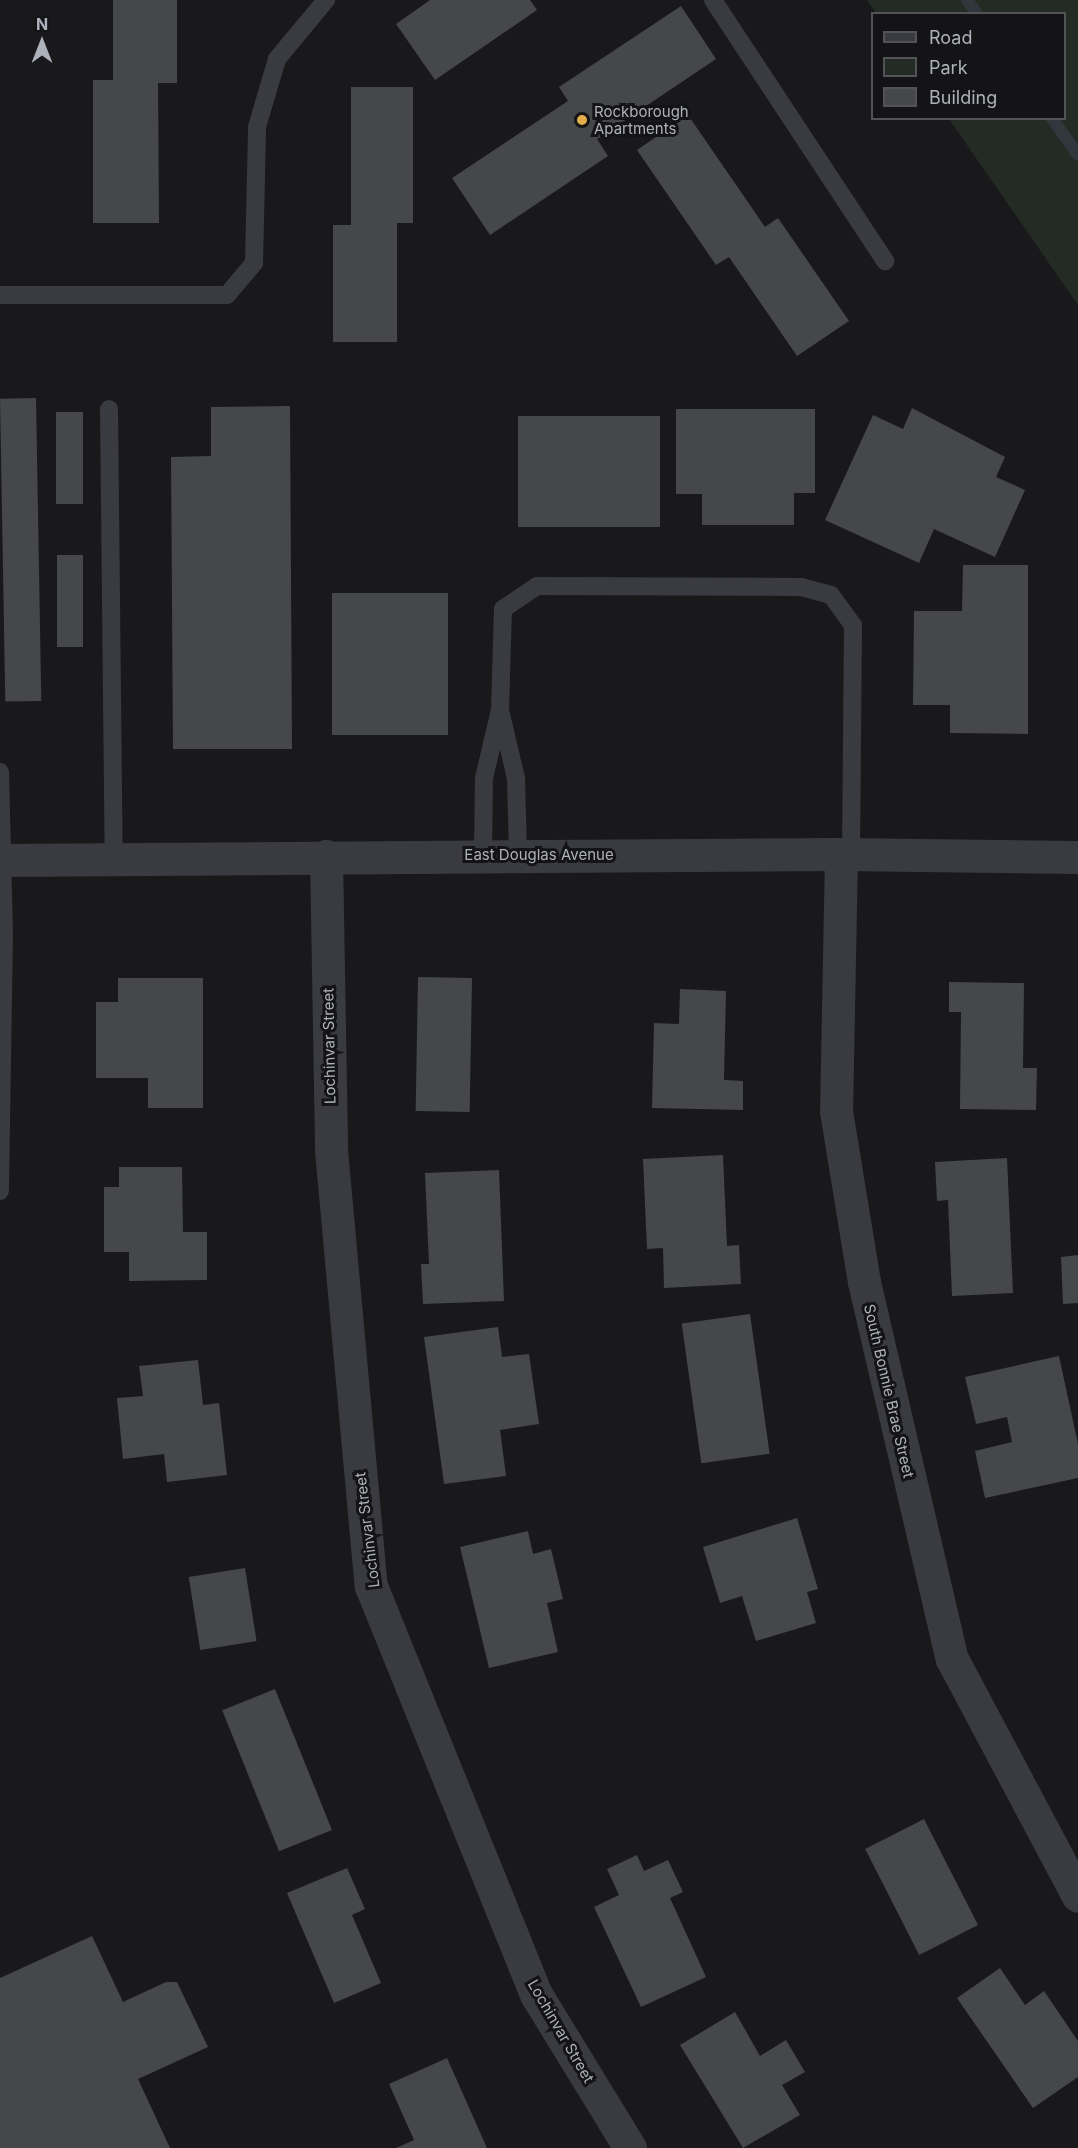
<!DOCTYPE html>
<html>
<head>
<meta charset="utf-8">
<style>
  body { margin:0 }
  #map { position:relative; width:1078px; height:2148px; overflow:hidden; background:#19191b; font-family:Inter,sans-serif }
  div>[style] { position:absolute }
  .green>* { inset:0; background:#232b24 }
  .stream>* { height:12px; margin:-6px; padding:0 6px; transform-origin:6px; border-radius:6px; background:#30383e }
  .building>* { inset:0; background:#46474b; transform-origin:0 0 }
  .service>* { height:18px; margin:-9px; padding:0 9px; transform-origin:9px; border-radius:9px; background:#3a3b40 }
  .minor>* { height:33px; margin:-16.5px; padding:0 16.5px; transform-origin:16.5px; border-radius:16.5px; background:#3a3b40 }
  .tertiary>* { height:33px; margin:-16.5px; padding:0 16.5px; transform-origin:16.5px; border-radius:16.5px; background:#3a3b40 }
  .dots>* { width:16px; height:16px; translate:-50% -50%; box-sizing:border-box; border:3px solid #141416; border-radius:50% }
  span { translate:-50% -50%; white-space:nowrap; text-align:center; line-height:1.15; -webkit-text-stroke:6px #141416; paint-order:stroke }
  .poi-label { font-size:15px; color:#adb1b9 }
  .left { translate:0 -50%; text-align:left }
  .street-label { font-size:15px; color:#adb1b9 }
  .legend { position:absolute; left:871px; top:12px; width:195px; height:108px; box-sizing:border-box; background:#141416; border:2px solid #515357; margin:0; padding:8px 10px; list-style:none; font-size:18px; color:#adb1b9 }
  .legend li { display:flex; align-items:center; gap:12px; height:30px }
  .legend b { width:30px; border:2px solid #515357 }
  .north { position:absolute; left:12px; top:12px; width:60px; height:60px; -webkit-text-stroke:4px #141416; paint-order:stroke; rotate:0deg; font-size:16px; font-weight:700; line-height:24px; text-align:center; color:#adb1b9 }
  .north::after { content:''; display:block; margin:auto; width:21px; height:27px; background:#adb1b9; clip-path:polygon(50% 0,100% 100%,50% 72%,0 100%) }
</style>
</head>
<body>
<div id="map">
  <div class="green">
    <div style="clip-path:polygon(867px 0,1078px 0,1078px 305px,949px 119px,1064px 118px,1064px 14px,876px 13px)"></div>
  </div>
  <div class="stream">
    <div style="left:967px;top:0;width:17px;rotate:54deg"></div>
    <div style="left:1052px;top:118px;width:45px;rotate:54.9deg"></div>
  </div>
  <div class="building">
    <div style="clip-path:polygon(113px 0,177px 0,177px 83px,158px 83px,159px 223px,93px 223px,93px 80px,113px 80px)"></div>
    <div style="clip-path:polygon(430px 0,530px 0,537px 10px,435px 80px,396px 24px)"></div>
    <div style="clip-path:polygon(681px 6px,716px 59px,597px 139px,608px 156px,490px 235px,452px 178px,568px 101px,559px 87px)"></div>
    <div style="clip-path:polygon(351px 87px,413px 87px,413px 223px,397px 223px,397px 342px,333px 342px,333px 225px,351px 225px)"></div>
    <div style="clip-path:polygon(688px 115px,765px 227px,778px 218px,849px 321px,797px 356px,729px 257px,716px 265px,637px 150px)"></div>
    <div style="left:36px;top:398px;width:303px;height:36px;rotate:89deg"></div>
    <div style="clip-path:polygon(290px 406px,292px 749px,173px 749px,171px 457px,211px 456px,211px 407px)"></div>
    <div style="clip-path:polygon(912px 408px,1005px 457px,996px 477px,1025px 490px,995px 557px,934px 529px,919px 563px,825px 520px,873px 415px,903px 429px)"></div>
    <div style="clip-path:polygon(676px 409px,815px 409px,815px 493px,794px 493px,794px 525px,702px 525px,702px 494px,676px 494px)"></div>
    <div style="left:56px;top:412px;width:27px;height:92px"></div>
    <div style="left:518px;top:416px;width:142px;height:111px"></div>
    <div style="left:57px;top:555px;width:26px;height:92px"></div>
    <div style="clip-path:polygon(963px 565px,1028px 565px,1028px 734px,950px 733px,950px 705px,913px 705px,914px 611px,962px 611px)"></div>
    <div style="left:448px;top:593px;width:142px;height:116px;rotate:90deg"></div>
    <div style="left:418px;top:977px;width:54px;height:134px;rotate:1deg"></div>
    <div style="clip-path:polygon(118px 978px,203px 978px,203px 1108px,148px 1108px,148px 1078px,96px 1078px,96px 1002px,118px 1002px)"></div>
    <div style="clip-path:polygon(949px 982px,1024px 983px,1023px 1068px,1037px 1068px,1036px 1110px,960px 1109px,961px 1012px,949px 1012px)"></div>
    <div style="clip-path:polygon(680px 989px,726px 991px,724px 1080px,743px 1081px,743px 1110px,652px 1108px,654px 1023px,679px 1024px)"></div>
    <div style="clip-path:polygon(723px 1155px,727px 1246px,739px 1245px,741px 1284px,664px 1288px,663px 1248px,647px 1249px,643px 1159px)"></div>
    <div style="clip-path:polygon(1007px 1158px,1013px 1293px,952px 1296px,948px 1200px,937px 1201px,935px 1162px)"></div>
    <div style="clip-path:polygon(119px 1167px,182px 1167px,183px 1232px,207px 1232px,207px 1280px,129px 1281px,129px 1252px,104px 1252px,104px 1187px,119px 1187px)"></div>
    <div style="clip-path:polygon(499px 1170px,504px 1301px,423px 1304px,421px 1264px,429px 1264px,425px 1173px)"></div>
    <div style="clip-path:polygon(1078px 1255px,1078px 1303px,1063px 1304px,1061px 1257px)"></div>
    <div style="left:750px;top:1314px;width:141px;height:69px;rotate:82deg"></div>
    <div style="clip-path:polygon(498px 1327px,502px 1357px,529px 1354px,539px 1424px,500px 1430px,506px 1476px,444px 1484px,424px 1337px)"></div>
    <div style="clip-path:polygon(1059px 1356px,1078px 1444px,1078px 1478px,985px 1498px,975px 1451px,1012px 1442px,1007px 1417px,976px 1424px,965px 1377px)"></div>
    <div style="clip-path:polygon(198px 1360px,203px 1405px,219px 1403px,227px 1475px,167px 1482px,164px 1454px,123px 1459px,117px 1398px,143px 1396px,139px 1366px)"></div>
    <div style="clip-path:polygon(797px 1518px,818px 1589px,807px 1592px,816px 1623px,756px 1641px,742px 1596px,720px 1603px,703px 1547px)"></div>
    <div style="clip-path:polygon(528px 1531px,533px 1554px,551px 1549px,563px 1599px,547px 1603px,558px 1652px,489px 1668px,460px 1547px)"></div>
    <div style="left:245px;top:1568px;width:74px;height:57px;rotate:81deg"></div>
    <div style="left:275px;top:1689px;width:152px;height:57px;rotate:68deg"></div>
    <div style="left:924px;top:1819px;width:119px;height:66px;rotate:63deg"></div>
    <div style="clip-path:polygon(637px 1855px,644px 1871px,668px 1860px,683px 1892px,670px 1898px,706px 1977px,641px 2007px,594px 1907px,619px 1895px,607px 1869px)"></div>
    <div style="clip-path:polygon(347px 1868px,365px 1909px,352px 1915px,381px 1983px,334px 2003px,287px 1893px)"></div>
    <div style="clip-path:polygon(92px 1936px,123px 2002px,166px 1982px,177px 1982px,208px 2047px,138px 2079px,170px 2148px,0 2148px,0 1978px)"></div>
    <div style="clip-path:polygon(1000px 1968px,1025px 2005px,1044px 1991px,1078px 2041px,1078px 2077px,1033px 2108px,957px 1998px)"></div>
    <div style="clip-path:polygon(735px 2012px,760px 2056px,786px 2040px,805px 2072px,782px 2085px,800px 2115px,743px 2148px,680px 2045px)"></div>
    <div style="clip-path:polygon(447px 2058px,487px 2148px,396px 2148px,414px 2140px,389px 2084px)"></div>
  </div>
  <div class="service">
    <div style="left:713px;top:0;width:313px;rotate:56.6deg"></div>
    <div style="left:0;top:295px;width:227px"></div>
    <div style="left:227px;top:295px;width:42px;rotate:-49.8deg"></div>
    <div style="left:254px;top:263px;width:136px;rotate:-88.7deg"></div>
    <div style="left:257px;top:127px;width:71px;rotate:-73.6deg"></div>
    <div style="left:277px;top:59px;width:77px;rotate:-50.3deg"></div>
    <div style="left:109px;top:409px;width:450px;rotate:89.4deg"></div>
    <div style="left:500px;top:710px;width:101px;rotate:-88.3deg"></div>
    <div style="left:503px;top:609px;width:41px;rotate:-34.1deg"></div>
    <div style="left:537px;top:586px;width:264px;rotate:0.2deg"></div>
    <div style="left:801px;top:587px;width:31px;rotate:15deg"></div>
    <div style="left:831px;top:595px;width:37px;rotate:54deg"></div>
    <div style="left:853px;top:625px;width:229px;rotate:90.5deg"></div>
    <div style="left:0;top:772px;width:160px;rotate:88.6deg"></div>
    <div style="left:4px;top:932px;width:259px;rotate:90.9deg"></div>
    <div style="left:483px;top:856px;width:78px;rotate:-89.3deg"></div>
    <div style="left:484px;top:778px;width:70px;rotate:-76.8deg"></div>
    <div style="left:500px;top:710px;width:70px;rotate:76.8deg"></div>
    <div style="left:516px;top:778px;width:78px;rotate:88.5deg"></div>
  </div>
  <div class="minor">
    <div style="left:841px;top:854px;width:257px;rotate:91.1deg"></div>
    <div style="left:836px;top:1111px;width:173px;rotate:80.7deg"></div>
    <div style="left:864px;top:1282px;width:387px;rotate:76.9deg"></div>
    <div style="left:952px;top:1659px;width:268px;rotate:62deg"></div>
    <div style="left:326px;top:856px;width:294px;rotate:89deg"></div>
    <div style="left:331px;top:1150px;width:438px;rotate:84.8deg"></div>
    <div style="left:371px;top:1586px;width:442px;rotate:68deg"></div>
    <div style="left:537px;top:1996px;width:178px;rotate:58.5deg"></div>
  </div>
  <div class="tertiary">
    <div style="left:0;top:860px;width:841px;rotate:-0.41deg"></div>
    <div style="left:841px;top:854px;width:237px;rotate:0.7deg"></div>
  </div>
  <div class="dots">
    <div style="left:582px;top:120px;background:#e3ae49"></div>
  </div>
  <div class="poi-label">
    <span class="left" style="left:594px;top:120px">Rockborough<br>Apartments</span>
  </div>
  <div class="street-label">
    <span style="left:539px;top:855px">East Douglas Avenue</span>
    <span style="left:329px;top:1046px;rotate:-91deg">Lochinvar Street</span>
    <span style="left:889px;top:1391px;rotate:77deg">South Bonnie Brae Street</span>
    <span style="left:367px;top:1530px;rotate:-97deg">Lochinvar Street</span>
    <span style="left:561px;top:2031px;rotate:60deg">Lochinvar Street</span>
  </div>
  <ul class="legend">
  <li><b style="height:8px;background:#3a3b40"></b>Road</li>
  <li><b style="height:16px;background:#232b24"></b>Park</li>
  <li><b style="height:16px;background:#46474b"></b>Building</li>
  </ul>
  <div class="north">N</div>
</div>
</body>
</html>
